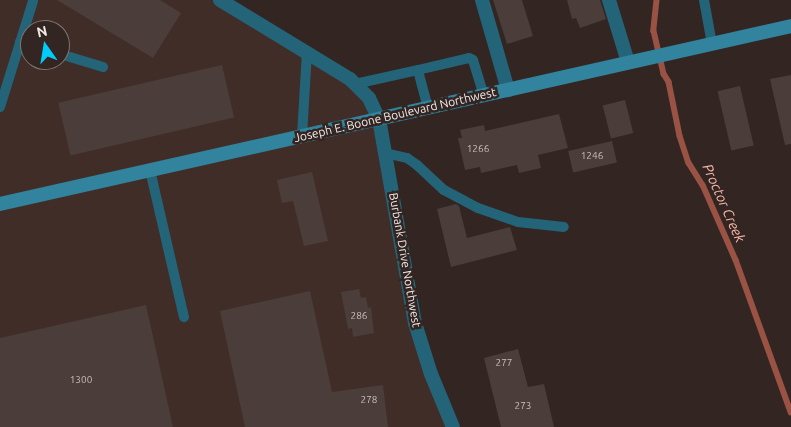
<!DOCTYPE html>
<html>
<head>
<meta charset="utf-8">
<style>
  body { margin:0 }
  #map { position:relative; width:791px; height:427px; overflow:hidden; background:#322522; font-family:Ubuntu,sans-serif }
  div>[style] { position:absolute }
  .built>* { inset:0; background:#402d28 }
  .stream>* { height:5.5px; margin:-2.75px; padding:0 2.75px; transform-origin:2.75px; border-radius:2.75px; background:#995243 }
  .building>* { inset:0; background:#4b3d3a; transform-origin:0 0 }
  .service>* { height:10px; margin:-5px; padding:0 5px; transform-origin:5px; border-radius:5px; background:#246478 }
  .minor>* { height:14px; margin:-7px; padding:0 7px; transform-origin:7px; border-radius:7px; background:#246478 }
  .secondary>* { height:14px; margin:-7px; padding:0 7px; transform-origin:7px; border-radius:7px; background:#32839d }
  span { translate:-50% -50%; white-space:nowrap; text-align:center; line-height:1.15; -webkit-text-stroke:5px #322522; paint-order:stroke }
  .number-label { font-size:10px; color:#c9bfbc }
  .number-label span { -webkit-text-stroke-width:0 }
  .street-label { font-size:12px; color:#f3eae8 }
  .water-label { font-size:14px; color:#f8b8aa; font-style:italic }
  .north { position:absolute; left:20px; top:20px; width:50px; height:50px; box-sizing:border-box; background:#322522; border:1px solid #7f7471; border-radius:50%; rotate:347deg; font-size:14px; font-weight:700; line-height:20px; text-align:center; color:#f3eae8 }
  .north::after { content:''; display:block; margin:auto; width:18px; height:22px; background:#03cbf9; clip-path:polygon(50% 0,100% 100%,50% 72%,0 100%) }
</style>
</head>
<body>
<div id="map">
  <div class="built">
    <div style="clip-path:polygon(evenodd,0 0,212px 0,372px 99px,422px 349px,450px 427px,0 427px,0 0,30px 30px,60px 30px,60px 60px,30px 60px,30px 30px)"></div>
  </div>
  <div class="stream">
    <div style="left:657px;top:0;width:31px;rotate:96deg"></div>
    <div style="left:654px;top:31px;width:44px;rotate:76.9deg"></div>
    <div style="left:664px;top:74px;width:9px;rotate:58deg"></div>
    <div style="left:669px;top:82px;width:55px;rotate:78.5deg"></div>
    <div style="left:680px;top:136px;width:28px;rotate:72deg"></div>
    <div style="left:689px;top:163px;width:26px;rotate:58deg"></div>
    <div style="left:703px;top:185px;width:82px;rotate:66.3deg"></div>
    <div style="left:736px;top:260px;width:162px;rotate:70.1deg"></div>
  </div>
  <div class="building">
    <div style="clip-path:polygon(57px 0,160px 0,181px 13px,153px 58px)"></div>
    <div style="clip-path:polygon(493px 0,522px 0,533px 36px,507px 44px)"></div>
    <div style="clip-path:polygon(567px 0,600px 0,606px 19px,580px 28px,576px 18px,572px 19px)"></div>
    <div style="left:222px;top:65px;width:54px;height:168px;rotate:77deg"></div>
    <div style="clip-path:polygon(791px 75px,791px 144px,785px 145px,770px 79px)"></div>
    <div style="left:740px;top:86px;width:61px;height:23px;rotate:77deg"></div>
    <div style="left:625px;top:100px;width:34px;height:23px;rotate:76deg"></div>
    <div style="clip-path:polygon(559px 114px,568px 148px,538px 155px,541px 168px,519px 173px,517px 165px,481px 173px,480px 167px,465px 170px,458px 138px,462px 138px,460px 130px,484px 125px,485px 131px)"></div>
    <div style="left:612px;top:141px;width:22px;height:45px;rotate:77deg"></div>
    <div style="clip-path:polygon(312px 172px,328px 241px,304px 246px,293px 201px,282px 203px,277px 180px)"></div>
    <div style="clip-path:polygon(456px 204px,459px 206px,467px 238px,510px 227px,517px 250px,451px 267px,437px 209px)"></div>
    <div style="clip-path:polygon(359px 289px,361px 298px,366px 297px,368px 308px,371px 307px,374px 333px,353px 337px,352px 328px,348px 329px,341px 292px)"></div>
    <div style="clip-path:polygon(310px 291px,332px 392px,383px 385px,388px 427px,245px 427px,220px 311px)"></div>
    <div style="clip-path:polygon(146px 305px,173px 427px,0 427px,0 338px)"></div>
    <div style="clip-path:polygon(518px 349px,528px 387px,544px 384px,554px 427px,501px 427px,484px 358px)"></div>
  </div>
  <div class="service">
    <div style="left:704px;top:0;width:45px;rotate:79.7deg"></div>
    <div style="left:20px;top:42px;width:10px;rotate:17deg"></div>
    <div style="left:60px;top:54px;width:45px;rotate:16.8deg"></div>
    <div style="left:355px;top:84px;width:65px;rotate:-12.5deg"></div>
    <div style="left:0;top:107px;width:111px;rotate:-72.7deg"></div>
    <div style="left:428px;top:108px;width:39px;rotate:-105deg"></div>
    <div style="left:418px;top:70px;width:52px;rotate:-13.2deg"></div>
    <div style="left:469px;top:58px;width:4px;rotate:27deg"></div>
    <div style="left:473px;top:60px;width:37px;rotate:73deg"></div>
    <div style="left:302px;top:136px;width:83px;rotate:-86.6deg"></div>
    <div style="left:385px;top:153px;width:23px;rotate:13deg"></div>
    <div style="left:407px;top:158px;width:12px;rotate:35deg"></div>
    <div style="left:417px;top:165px;width:37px;rotate:43deg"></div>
    <div style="left:444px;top:190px;width:38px;rotate:28deg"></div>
    <div style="left:478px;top:208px;width:42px;rotate:19.3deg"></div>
    <div style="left:518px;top:222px;width:46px;rotate:6.2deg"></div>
    <div style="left:150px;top:170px;width:151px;rotate:77deg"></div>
  </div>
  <div class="minor">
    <div style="left:220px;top:0;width:152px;rotate:31.3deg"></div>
    <div style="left:350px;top:79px;width:27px;rotate:45deg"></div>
    <div style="left:369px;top:98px;width:23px;rotate:65deg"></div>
    <div style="left:379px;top:119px;width:207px;rotate:80deg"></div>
    <div style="left:415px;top:323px;width:53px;rotate:72.6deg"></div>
    <div style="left:431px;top:374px;width:57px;rotate:67.5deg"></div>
    <div style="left:482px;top:0;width:94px;rotate:73.9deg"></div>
    <div style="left:609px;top:0;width:65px;rotate:73deg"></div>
  </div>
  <div class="secondary">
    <div style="left:0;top:204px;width:811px;rotate:-12.68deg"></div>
  </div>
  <div class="number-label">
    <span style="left:478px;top:149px">1266</span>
    <span style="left:592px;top:156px">1246</span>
    <span style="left:359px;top:316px">286</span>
    <span style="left:504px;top:363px">277</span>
    <span style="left:81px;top:380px">1300</span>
    <span style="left:369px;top:400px">278</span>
    <span style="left:523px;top:406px">273</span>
  </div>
  <div class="street-label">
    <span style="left:395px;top:115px;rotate:-13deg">Joseph E. Boone Boulevard Northwest</span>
    <span style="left:405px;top:260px;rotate:80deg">Burbank Drive Northwest</span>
  </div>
  <div class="water-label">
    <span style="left:724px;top:203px;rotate:66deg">Proctor Creek</span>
  </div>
  <div class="north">N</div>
</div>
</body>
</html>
